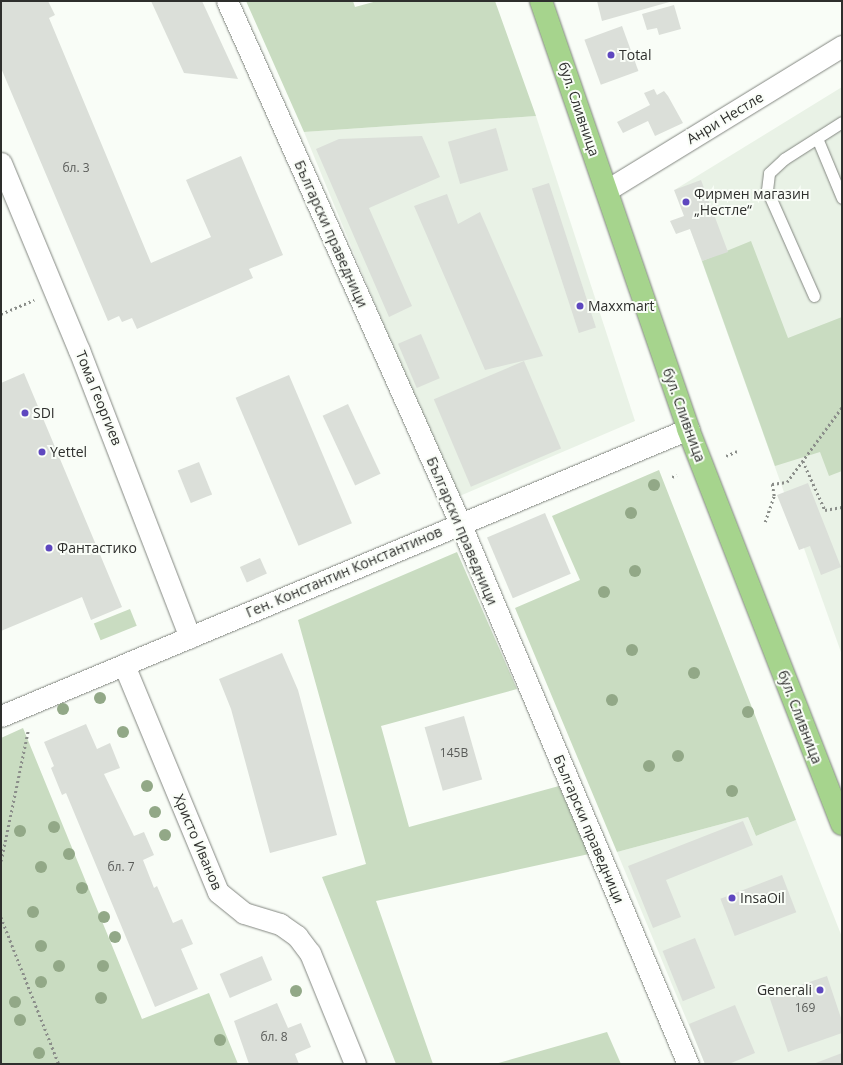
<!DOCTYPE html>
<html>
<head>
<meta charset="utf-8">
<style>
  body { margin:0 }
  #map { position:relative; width:843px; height:1065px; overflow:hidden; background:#f9fdf7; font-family:"Open Sans",sans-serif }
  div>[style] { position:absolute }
  .built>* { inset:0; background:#e9f2e6 }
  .green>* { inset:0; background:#c9dcc1; transform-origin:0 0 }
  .building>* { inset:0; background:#dbdfd9; transform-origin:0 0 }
  .path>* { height:2.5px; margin-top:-1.25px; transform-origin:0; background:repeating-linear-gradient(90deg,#8b8e8a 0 2px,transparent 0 5px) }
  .roads { filter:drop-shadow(0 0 1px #838781) drop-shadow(0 0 1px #838781) }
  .service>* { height:11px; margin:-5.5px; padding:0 5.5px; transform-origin:5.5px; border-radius:5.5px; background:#fff }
  .minor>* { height:21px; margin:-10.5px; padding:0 10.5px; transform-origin:10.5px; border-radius:10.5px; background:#fff }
  .primary>* { height:22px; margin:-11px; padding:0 11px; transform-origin:11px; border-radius:11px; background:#a6d48d }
  .trees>* { width:12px; height:12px; margin:-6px; border-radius:50%; background:#92a887 }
  .dots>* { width:11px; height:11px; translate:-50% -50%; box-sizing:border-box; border:2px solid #f9fdf7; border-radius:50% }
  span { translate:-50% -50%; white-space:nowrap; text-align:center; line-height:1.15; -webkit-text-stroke:4px #f9fdf7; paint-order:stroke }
  .number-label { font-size:12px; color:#595b58 }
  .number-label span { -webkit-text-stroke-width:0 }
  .poi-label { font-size:14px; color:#2e2f2d }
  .left { translate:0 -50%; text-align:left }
  .right { translate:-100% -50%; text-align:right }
  .street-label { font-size:14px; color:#2e2f2d }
  .frame { position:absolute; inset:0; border:2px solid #2e2f2d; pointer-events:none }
</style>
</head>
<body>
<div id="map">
  <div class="built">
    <div style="clip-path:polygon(842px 87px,842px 655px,676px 189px)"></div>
    <div style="clip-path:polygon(536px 116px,635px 421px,455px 498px,304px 132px)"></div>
    <div style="clip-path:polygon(748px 817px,756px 836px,796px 820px,842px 937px,842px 1064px,705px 1064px,617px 852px)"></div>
  </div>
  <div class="green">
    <div style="clip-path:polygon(246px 1px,353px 1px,355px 7px,377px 1px,495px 1px,536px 116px,304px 132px)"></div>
    <div style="clip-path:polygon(751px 241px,788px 338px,842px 317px,842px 471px,829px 476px,820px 452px,775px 466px,702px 261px)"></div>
    <div style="clip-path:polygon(659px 470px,796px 820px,756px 836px,748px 817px,617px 852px,515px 608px,580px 580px,552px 516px)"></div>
    <div style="clip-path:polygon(457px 552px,517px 689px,381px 726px,409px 827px,559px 786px,589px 854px,376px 901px,433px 1064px,396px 1064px,322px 877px,366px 864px,298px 620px)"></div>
    <div style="left:130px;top:609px;width:18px;height:39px;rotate:68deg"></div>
    <div style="clip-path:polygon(23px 728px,142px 1019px,209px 993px,238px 1064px,1px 1064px,1px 738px)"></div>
    <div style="clip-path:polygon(607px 1032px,621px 1064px,495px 1064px)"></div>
  </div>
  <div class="building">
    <div style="clip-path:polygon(1px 1px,48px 1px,55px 15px,49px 18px,151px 263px,211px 237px,186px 180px,241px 156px,283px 255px,249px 269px,253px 278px,137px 329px,132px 318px,122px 322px,119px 316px,108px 321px,1px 68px)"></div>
    <div style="clip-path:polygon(151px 1px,202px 1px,238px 79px,184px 73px)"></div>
    <div style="clip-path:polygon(597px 1px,673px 1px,602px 21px)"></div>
    <div style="clip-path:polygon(674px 5px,681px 29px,659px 35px,657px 28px,647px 30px,642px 14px)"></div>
    <div style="left:622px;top:26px;width:48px;height:40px;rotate:70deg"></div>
    <div style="clip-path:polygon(654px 89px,657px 95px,664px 91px,668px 96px,683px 123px,655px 136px,648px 121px,623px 133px,617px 122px,650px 105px,644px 93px)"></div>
    <div style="left:496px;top:128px;width:44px;height:50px;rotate:74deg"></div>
    <div style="clip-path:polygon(422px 136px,440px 177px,369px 208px,412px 306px,389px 317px,316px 149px,339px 139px)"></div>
    <div style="clip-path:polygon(701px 180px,728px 252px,702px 261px,690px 229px,676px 234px,670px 221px,684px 216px,674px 190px)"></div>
    <div style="left:549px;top:183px;width:152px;height:18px;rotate:72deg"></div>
    <div style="clip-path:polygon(447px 194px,458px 224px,480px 212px,543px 356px,485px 370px,414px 206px)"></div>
    <div style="left:421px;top:334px;width:48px;height:25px;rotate:67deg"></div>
    <div style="left:524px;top:361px;width:95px;height:98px;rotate:67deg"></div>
    <div style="clip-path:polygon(24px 373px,122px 607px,91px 620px,82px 597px,1px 631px,1px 383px)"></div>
    <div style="left:289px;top:375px;width:161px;height:58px;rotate:67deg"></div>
    <div style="left:348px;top:404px;width:77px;height:28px;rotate:65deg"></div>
    <div style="left:199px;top:462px;width:35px;height:23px;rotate:68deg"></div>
    <div style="clip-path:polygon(808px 483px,841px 567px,821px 575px,810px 546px,799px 550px,777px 495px)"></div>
    <div style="left:545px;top:513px;width:66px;height:63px;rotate:67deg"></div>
    <div style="left:260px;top:558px;width:17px;height:22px;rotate:66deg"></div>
    <div style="clip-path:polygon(282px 653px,298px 690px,337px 835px,270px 853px,231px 709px,219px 679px)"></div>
    <div style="left:464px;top:716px;width:66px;height:41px;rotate:74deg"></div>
    <div style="clip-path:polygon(86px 724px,97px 749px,110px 743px,120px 768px,104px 774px,134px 836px,144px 832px,154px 855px,143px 860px,154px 888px,157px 886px,173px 923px,182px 919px,193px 944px,181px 949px,198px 989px,155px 1007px,66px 793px,62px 795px,51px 768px,54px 766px,44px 742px)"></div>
    <div style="clip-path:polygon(743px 821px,753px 845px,666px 880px,681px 917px,653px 928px,628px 866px)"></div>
    <div style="left:782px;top:875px;width:40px;height:66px;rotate:69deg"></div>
    <div style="left:695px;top:938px;width:54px;height:35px;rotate:68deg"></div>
    <div style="left:262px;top:956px;width:26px;height:46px;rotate:67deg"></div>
    <div style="clip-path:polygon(827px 976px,842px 1021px,842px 1033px,788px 1052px,769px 996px)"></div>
    <div style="clip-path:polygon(277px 1003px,288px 1028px,301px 1023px,311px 1047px,295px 1054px,299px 1064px,249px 1064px,234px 1021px)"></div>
    <div style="clip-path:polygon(735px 1005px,755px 1053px,729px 1064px,705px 1064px,689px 1024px)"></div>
    <div style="clip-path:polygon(842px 1053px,842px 1064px,813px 1064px)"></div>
  </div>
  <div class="path">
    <div style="left:1px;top:314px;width:36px;rotate:-23deg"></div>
    <div style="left:726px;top:456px;width:12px;rotate:-24deg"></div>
    <div style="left:803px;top:461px;width:54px;rotate:65.8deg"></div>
    <div style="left:825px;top:510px;width:17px;rotate:-10deg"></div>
    <div style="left:672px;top:477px;width:5px;rotate:-22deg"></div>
    <div style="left:765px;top:522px;width:28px;rotate:-71deg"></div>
    <div style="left:774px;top:496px;width:12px;rotate:-99deg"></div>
    <div style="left:772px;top:484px;width:15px;rotate:-8deg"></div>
    <div style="left:787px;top:482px;width:93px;rotate:-53.7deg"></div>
    <div style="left:1px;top:861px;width:133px;rotate:-78.3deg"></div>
    <div style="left:1px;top:917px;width:158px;rotate:68.5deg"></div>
  </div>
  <div class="roads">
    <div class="service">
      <div style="left:817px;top:138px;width:65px;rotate:67.4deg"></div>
      <div style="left:814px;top:296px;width:116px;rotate:-113.9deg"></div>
      <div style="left:767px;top:190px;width:17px;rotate:-83deg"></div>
      <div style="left:769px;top:173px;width:21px;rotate:-43deg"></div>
      <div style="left:784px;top:159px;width:69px;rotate:-32.5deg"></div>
    </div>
    <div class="minor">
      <div style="left:227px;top:1px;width:572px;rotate:65.95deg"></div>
      <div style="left:460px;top:523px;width:587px;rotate:67.15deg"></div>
      <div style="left:1px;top:163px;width:203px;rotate:67.4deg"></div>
      <div style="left:79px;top:350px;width:308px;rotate:68.9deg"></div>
      <div style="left:607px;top:190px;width:276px;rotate:-31.5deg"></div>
      <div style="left:124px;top:665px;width:246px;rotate:67.5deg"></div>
      <div style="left:218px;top:892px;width:33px;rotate:39deg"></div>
      <div style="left:244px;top:913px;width:38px;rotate:17deg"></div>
      <div style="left:280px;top:924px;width:21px;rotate:35deg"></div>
      <div style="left:297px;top:936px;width:21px;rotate:53deg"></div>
      <div style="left:310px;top:953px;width:120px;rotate:67.9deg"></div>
      <div style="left:1px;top:716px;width:745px;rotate:-22.67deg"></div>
    </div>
    <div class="primary">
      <div style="left:541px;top:1px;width:453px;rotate:71deg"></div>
      <div style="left:688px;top:429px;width:424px;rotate:68.7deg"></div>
    </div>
  </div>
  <div class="trees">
    <div style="left:654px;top:485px"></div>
    <div style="left:631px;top:513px"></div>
    <div style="left:635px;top:571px"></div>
    <div style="left:604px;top:592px"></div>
    <div style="left:632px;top:650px"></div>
    <div style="left:694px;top:673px"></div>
    <div style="left:100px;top:698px"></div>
    <div style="left:612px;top:700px"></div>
    <div style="left:63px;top:709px"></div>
    <div style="left:748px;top:712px"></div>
    <div style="left:123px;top:732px"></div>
    <div style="left:678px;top:756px"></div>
    <div style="left:649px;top:766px"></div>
    <div style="left:147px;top:786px"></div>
    <div style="left:732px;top:791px"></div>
    <div style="left:155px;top:812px"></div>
    <div style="left:54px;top:827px"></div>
    <div style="left:20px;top:831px"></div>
    <div style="left:165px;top:835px"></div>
    <div style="left:69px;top:854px"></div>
    <div style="left:41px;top:867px"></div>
    <div style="left:82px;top:888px"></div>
    <div style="left:33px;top:912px"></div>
    <div style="left:104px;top:917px"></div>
    <div style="left:115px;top:937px"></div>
    <div style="left:41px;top:946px"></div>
    <div style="left:59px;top:966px"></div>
    <div style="left:103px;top:966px"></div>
    <div style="left:41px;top:982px"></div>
    <div style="left:296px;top:991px"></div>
    <div style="left:101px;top:998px"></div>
    <div style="left:15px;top:1002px"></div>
    <div style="left:20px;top:1020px"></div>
    <div style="left:220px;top:1040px"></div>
    <div style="left:39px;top:1053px"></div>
  </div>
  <div class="dots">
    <div style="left:611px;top:55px;background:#5e47bf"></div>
    <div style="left:686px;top:202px;background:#5e47bf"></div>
    <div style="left:580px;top:306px;background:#5e47bf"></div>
    <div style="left:25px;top:413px;background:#5e47bf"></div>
    <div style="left:42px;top:452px;background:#5e47bf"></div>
    <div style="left:49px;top:548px;background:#5e47bf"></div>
    <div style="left:732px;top:898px;background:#5e47bf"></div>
    <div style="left:820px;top:990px;background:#5e47bf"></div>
  </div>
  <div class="number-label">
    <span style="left:76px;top:168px">бл. 3</span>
    <span style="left:454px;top:753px">145В</span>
    <span style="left:121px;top:867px">бл. 7</span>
    <span style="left:805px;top:1008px">169</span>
    <span style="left:274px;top:1037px">бл. 8</span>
  </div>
  <div class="poi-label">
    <span class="left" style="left:619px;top:55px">Total</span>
    <span class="left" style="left:694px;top:202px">Фирмен магазин<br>„Нестле“</span>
    <span class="left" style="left:588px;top:306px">Maxxmart</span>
    <span class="left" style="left:33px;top:413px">SDI</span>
    <span class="left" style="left:50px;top:452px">Yettel</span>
    <span class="left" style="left:57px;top:548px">Фантастико</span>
    <span class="left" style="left:740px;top:898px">InsaOil</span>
    <span class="right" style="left:812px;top:990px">Generali</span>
  </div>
  <div class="street-label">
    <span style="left:579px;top:109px;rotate:71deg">бул. Сливница</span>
    <span style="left:725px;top:118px;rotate:-31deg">Анри Нестле</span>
    <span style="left:331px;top:234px;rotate:66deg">Български праведници</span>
    <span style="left:99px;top:398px;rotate:68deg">Тома Георгиев</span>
    <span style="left:684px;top:415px;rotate:70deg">бул. Сливница</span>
    <span style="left:462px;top:531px;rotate:67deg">Български праведници</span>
    <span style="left:344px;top:572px;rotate:-23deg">Ген. Константин Константинов</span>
    <span style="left:800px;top:717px;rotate:69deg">бул. Сливница</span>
    <span style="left:589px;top:829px;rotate:67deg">Български праведници</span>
    <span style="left:198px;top:842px;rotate:67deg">Христо Иванов</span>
  </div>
  <div class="frame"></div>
</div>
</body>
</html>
